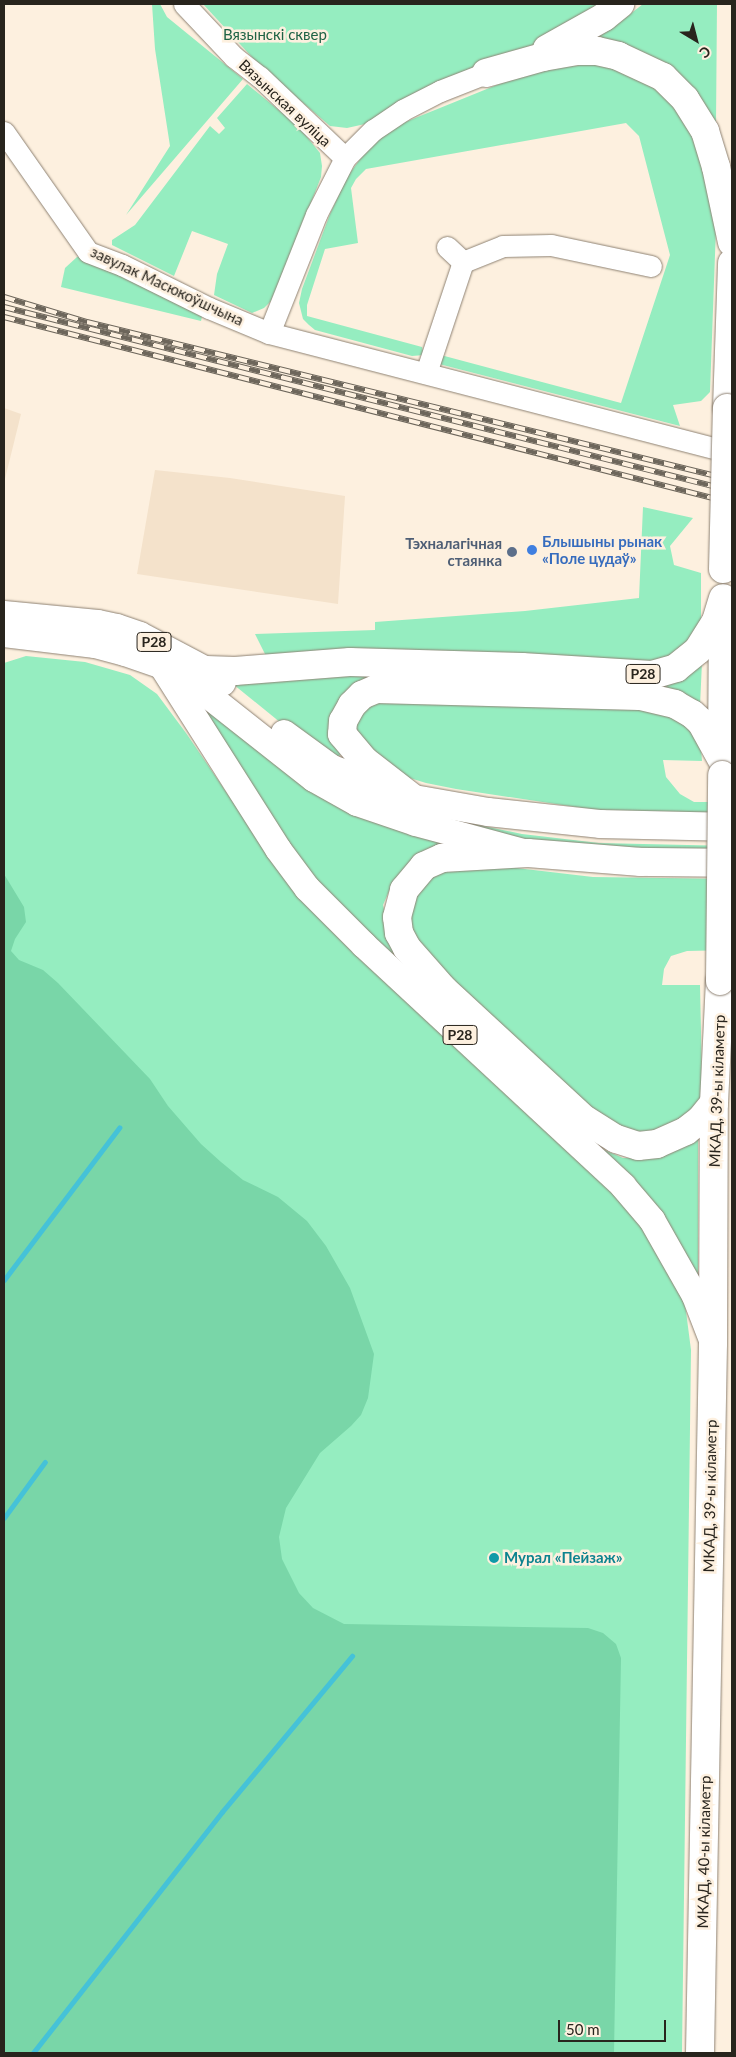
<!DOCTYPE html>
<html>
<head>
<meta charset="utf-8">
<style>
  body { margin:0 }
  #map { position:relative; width:736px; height:2057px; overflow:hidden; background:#fdf0df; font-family:Lato,sans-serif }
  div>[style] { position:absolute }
  .built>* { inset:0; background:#f4e2cb }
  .green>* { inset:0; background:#95edc0 }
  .forest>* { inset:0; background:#79d6a8 }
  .stream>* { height:4.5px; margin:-2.25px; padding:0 2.25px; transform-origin:2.25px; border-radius:2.25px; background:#45c2d8 }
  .roads { filter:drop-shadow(0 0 1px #8e8273) drop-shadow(0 0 1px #8e8273) }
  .minor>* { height:21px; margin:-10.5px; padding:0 10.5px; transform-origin:10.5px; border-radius:10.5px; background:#fff }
  .major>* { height:26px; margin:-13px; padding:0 13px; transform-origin:13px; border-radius:13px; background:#fff }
  .highway>* { height:28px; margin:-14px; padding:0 14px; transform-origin:14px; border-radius:14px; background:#fff }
  .rail>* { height:5.5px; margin-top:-2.75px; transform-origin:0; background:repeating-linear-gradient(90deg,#fdf0df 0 11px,#6d665b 0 22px); box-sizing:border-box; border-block:1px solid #6d665b }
  .bridges { filter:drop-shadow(0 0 1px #8e8273) drop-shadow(0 0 1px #8e8273) }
  .highway-bridge>* { height:28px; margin:-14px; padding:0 14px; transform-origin:14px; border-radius:14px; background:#fff }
  .dots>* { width:14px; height:14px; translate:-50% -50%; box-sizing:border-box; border:2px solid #fdf0df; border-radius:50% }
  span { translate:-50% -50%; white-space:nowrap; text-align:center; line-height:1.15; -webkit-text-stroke:5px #fdf0df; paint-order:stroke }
  .shield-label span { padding:1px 4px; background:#fdf0df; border:1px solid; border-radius:4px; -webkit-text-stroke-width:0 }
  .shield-label { font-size:14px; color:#28241d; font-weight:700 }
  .park-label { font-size:15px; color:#1e6345 }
  .street-label { font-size:15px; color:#28241d }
  .shop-label { font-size:15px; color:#366cbe; font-weight:700 }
  .left { translate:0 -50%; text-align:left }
  .service-label { font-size:15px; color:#4e5e75; font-weight:700 }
  .right { translate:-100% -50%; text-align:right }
  .culture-label { font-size:15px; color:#0d838f; font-weight:700 }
  .frame { position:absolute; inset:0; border:5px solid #28241d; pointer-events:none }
  .north { position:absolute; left:671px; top:15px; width:50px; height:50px; -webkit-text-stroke:4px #fdf0df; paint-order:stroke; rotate:143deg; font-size:14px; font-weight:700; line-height:20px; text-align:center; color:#28241d }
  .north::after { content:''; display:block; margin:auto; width:18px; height:22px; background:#28241d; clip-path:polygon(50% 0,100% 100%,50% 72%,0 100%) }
  .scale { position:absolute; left:558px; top:2020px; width:108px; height:22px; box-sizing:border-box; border:2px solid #28241d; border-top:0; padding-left:6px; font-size:15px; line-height:18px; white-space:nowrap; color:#28241d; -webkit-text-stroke:4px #fdf0df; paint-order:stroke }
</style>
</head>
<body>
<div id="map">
  <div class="built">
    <div style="clip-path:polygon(4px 408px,21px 414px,4px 483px)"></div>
    <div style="clip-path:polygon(155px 470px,230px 478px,345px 496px,338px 604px,137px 574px)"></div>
  </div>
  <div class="green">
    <div style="clip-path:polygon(152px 4px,160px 4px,167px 17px,243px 79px,126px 215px,170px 146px,155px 49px)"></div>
    <div style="clip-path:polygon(203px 4px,609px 4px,558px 37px,365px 124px,347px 128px,330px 126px,261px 67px)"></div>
    <div style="clip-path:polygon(643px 4px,717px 4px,716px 124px,591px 39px,620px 22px)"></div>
    <div style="clip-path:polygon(590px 64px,609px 67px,649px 84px,675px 106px,694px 133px,717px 200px,710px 392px,701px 401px,673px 405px,680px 426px,439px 364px,437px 354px,621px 403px,670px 255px,639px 136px,626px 123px,366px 169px,356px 179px,351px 188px,358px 243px,325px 249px,307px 305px,307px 316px,422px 347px,424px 355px,412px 356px,315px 330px,309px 325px,303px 319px,299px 303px,302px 289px,330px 214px,347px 177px,369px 147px,393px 127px,509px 80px,544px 69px)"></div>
    <div style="clip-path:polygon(247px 84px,298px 126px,320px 153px,322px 166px,321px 177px,274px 298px,264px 308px,252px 313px,214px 295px,217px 274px,228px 244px,192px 231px,174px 276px,112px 245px,112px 240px,135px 225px,210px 126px,219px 134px,225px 128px,217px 118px)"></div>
    <div style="clip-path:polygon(85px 255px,203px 312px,201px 321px,61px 287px,65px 268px,77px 257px)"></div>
    <div style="clip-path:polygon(643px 507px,693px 518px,670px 546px,674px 565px,701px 573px,701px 619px,697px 630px,694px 636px,661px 662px,266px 656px,255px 634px,375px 630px,375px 622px,525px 611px,639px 598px)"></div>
    <div style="clip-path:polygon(26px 656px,85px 662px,130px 675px,157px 694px,186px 733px,263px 846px,648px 1227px,684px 1296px,691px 1350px,682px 2053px,4px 2053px,4px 663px)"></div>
    <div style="clip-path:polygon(702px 662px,700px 706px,382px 680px,337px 744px,341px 754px,336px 759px,281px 723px,228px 680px)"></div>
    <div style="clip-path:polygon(362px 702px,672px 707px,700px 735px,702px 761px,663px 760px,666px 777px,680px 794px,694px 802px,732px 802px,732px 820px,648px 818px,456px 789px,426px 783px,387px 771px,356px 743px,354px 711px)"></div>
    <div style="clip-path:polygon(205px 703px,451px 843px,390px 889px,383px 905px,390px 935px,600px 1148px,623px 1158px,651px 1158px,698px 1134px,698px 1284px,395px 960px,310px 873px,197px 706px)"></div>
    <div style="clip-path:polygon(430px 815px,522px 834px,599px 843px,732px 846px,732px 852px,575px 846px,486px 833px)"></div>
    <div style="clip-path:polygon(467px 862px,593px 877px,732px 879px,732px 950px,687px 951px,671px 956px,664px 969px,662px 985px,700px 985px,702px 1079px,701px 1097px,693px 1111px,656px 1136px,618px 1132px,409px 940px,406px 907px,419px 881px)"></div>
  </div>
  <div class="forest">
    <div style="clip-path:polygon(4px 874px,24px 907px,26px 922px,15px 939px,11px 951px,19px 960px,43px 970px,58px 983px,150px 1079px,168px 1106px,201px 1144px,221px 1162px,243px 1180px,278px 1197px,307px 1221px,326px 1246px,350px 1288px,374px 1354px,368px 1398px,361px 1415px,351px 1426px,320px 1453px,286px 1508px,279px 1537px,282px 1559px,299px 1593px,313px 1608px,344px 1624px,588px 1628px,603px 1633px,616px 1644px,621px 1658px,614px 2053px,4px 2053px)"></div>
  </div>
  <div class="stream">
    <div style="left:4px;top:1280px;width:191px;rotate:-52.9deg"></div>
    <div style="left:4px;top:1518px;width:69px;rotate:-53.8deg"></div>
    <div style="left:33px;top:2053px;width:306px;rotate:-51.9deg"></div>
    <div style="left:222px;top:1812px;width:203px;rotate:-50.2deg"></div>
  </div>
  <div class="roads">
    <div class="minor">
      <div style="left:184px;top:4px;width:73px;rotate:46.7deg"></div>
      <div style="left:234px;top:57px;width:33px;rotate:38deg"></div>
      <div style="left:260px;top:77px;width:117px;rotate:43.6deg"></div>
      <div style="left:486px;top:73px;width:49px;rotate:158.6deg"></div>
      <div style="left:440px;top:91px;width:42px;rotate:152.8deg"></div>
      <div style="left:403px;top:110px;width:36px;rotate:146deg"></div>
      <div style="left:373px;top:130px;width:40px;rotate:135deg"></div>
      <div style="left:345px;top:158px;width:64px;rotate:117deg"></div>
      <div style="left:316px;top:215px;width:127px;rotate:111.7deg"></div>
      <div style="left:269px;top:333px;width:478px;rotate:14.5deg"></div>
      <div style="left:4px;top:132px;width:146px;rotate:55deg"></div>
      <div style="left:88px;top:252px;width:36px;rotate:21deg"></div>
      <div style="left:122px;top:265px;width:97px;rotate:26.3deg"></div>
      <div style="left:209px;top:308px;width:65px;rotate:22.6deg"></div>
      <div style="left:447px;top:247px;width:22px;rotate:43deg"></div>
      <div style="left:426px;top:373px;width:117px;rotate:-71.6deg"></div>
      <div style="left:463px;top:262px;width:43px;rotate:-21.8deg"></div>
      <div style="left:503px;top:246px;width:48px;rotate:-1.2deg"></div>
      <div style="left:551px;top:245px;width:102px;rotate:11.9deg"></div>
    </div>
    <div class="major">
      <div style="left:4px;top:614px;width:94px;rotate:5.5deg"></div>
      <div style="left:98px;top:623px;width:19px;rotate:12deg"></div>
      <div style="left:117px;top:627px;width:24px;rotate:19deg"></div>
      <div style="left:140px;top:635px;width:75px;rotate:27.9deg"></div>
      <div style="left:206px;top:670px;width:21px;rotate:37deg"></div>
      <div style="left:4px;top:634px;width:92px;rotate:6.9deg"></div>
      <div style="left:95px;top:645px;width:31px;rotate:15deg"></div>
      <div style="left:125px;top:653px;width:39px;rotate:19deg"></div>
      <div style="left:162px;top:666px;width:51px;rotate:32.1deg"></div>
      <div style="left:205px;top:693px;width:139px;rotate:38.3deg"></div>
      <div style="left:314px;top:779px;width:49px;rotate:29.2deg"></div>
      <div style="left:357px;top:803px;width:62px;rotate:18.7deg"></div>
      <div style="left:416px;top:823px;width:108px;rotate:15.1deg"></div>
      <div style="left:162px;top:666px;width:217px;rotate:57.6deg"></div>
      <div style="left:278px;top:849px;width:49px;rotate:53.4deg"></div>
      <div style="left:307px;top:888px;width:81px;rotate:45deg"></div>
      <div style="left:364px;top:945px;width:354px;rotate:42.9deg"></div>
      <div style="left:623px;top:1186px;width:45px;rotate:49.5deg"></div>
      <div style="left:652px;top:1220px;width:87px;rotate:60.5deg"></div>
      <div style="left:695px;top:1296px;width:47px;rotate:68.9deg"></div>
      <div style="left:284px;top:733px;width:59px;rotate:36.1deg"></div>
      <div style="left:332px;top:768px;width:75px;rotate:20.4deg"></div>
    </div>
    <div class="highway">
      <div style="left:547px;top:49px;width:65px;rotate:-29.3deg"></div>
      <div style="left:604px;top:17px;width:21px;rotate:-39deg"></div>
      <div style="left:486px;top:73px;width:59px;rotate:-15.7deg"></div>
      <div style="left:543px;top:57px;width:36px;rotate:-10deg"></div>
      <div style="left:578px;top:51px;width:19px"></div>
      <div style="left:597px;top:51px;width:22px;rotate:13deg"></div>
      <div style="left:618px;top:56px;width:50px;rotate:25deg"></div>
      <div style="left:663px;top:77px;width:31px;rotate:45deg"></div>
      <div style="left:685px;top:99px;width:38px;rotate:58deg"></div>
      <div style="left:705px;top:131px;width:38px;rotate:73deg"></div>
      <div style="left:716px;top:167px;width:77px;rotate:78deg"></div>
      <div style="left:727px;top:408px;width:145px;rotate:-88deg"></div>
      <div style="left:206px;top:670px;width:29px;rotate:2deg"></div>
      <div style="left:235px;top:671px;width:115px;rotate:-4.5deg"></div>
      <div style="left:350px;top:662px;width:172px;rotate:1.7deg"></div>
      <div style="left:522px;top:667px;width:130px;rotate:3.5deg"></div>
      <div style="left:652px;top:675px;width:25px;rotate:-16deg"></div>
      <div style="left:676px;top:668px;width:28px;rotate:-39deg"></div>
      <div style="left:698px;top:650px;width:34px;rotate:-58deg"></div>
      <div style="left:716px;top:621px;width:24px;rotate:-73deg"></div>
      <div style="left:722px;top:756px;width:145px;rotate:-89.6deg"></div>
      <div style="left:722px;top:760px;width:43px;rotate:-118.9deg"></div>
      <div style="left:701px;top:722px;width:12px;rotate:-138deg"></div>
      <div style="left:692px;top:714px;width:20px;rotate:-150deg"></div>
      <div style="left:675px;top:704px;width:37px;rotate:-167deg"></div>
      <div style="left:639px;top:696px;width:263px;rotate:-178.5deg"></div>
      <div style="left:376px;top:689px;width:15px;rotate:157deg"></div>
      <div style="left:362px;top:695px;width:14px;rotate:135deg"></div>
      <div style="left:352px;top:705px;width:18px;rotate:119deg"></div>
      <div style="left:343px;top:721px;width:13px;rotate:94deg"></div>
      <div style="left:342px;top:734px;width:35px;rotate:50deg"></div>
      <div style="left:365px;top:761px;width:62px;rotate:37.8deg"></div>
      <div style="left:414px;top:799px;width:75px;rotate:10deg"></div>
      <div style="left:488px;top:812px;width:114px;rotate:6.1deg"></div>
      <div style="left:601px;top:824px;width:131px;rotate:1.3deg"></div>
      <div style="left:714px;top:1103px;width:22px;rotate:129deg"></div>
      <div style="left:700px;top:1120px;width:18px;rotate:142deg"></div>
      <div style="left:686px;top:1131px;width:32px;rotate:156deg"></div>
      <div style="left:657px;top:1144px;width:19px;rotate:174deg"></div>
      <div style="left:638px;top:1146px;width:23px;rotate:-162deg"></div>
      <div style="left:616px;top:1139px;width:36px;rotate:-148deg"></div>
      <div style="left:585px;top:1120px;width:192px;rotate:-137.3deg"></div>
      <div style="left:444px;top:990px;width:56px;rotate:-131.4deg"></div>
      <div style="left:407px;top:948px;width:17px;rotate:-118deg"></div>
      <div style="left:399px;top:933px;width:16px;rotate:-97deg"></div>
      <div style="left:397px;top:917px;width:28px;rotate:-75deg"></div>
      <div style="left:404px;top:890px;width:31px;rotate:-50deg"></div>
      <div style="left:424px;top:866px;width:20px;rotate:-24deg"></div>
      <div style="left:442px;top:858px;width:86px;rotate:-3.3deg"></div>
      <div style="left:528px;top:853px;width:113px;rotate:4.6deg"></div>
      <div style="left:641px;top:862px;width:91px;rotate:0.6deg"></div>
      <div style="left:700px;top:2053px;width:710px;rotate:-88.95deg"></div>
      <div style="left:713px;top:1343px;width:240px;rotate:-89.8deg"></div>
      <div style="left:714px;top:1103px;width:122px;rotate:-87.2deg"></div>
    </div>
  </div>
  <div class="rail">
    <div style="left:4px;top:297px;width:87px;rotate:16.8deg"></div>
    <div style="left:87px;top:322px;width:664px;rotate:13.76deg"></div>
    <div style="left:4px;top:307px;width:751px;rotate:14.18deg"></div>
    <div style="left:4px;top:317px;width:751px;rotate:14.33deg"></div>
  </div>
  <div class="bridges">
    <div class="highway-bridge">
      <div style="left:723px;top:569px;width:161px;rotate:-88.6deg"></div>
      <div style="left:720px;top:981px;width:206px;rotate:-89.4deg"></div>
    </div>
  </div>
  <div class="dots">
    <div style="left:532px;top:550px;background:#3f7fe0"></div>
    <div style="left:512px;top:552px;background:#5c6f8a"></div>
    <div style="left:494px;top:1558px;background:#0f9aa8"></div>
  </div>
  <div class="shield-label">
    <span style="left:154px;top:642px">Р28</span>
    <span style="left:643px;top:674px">Р28</span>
    <span style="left:460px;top:1035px">Р28</span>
  </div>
  <div class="park-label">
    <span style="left:275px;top:35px">Вязынскі сквер</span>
  </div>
  <div class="street-label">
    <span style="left:285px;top:103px;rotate:43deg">Вязынская вуліца</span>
    <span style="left:167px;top:286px;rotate:25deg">завулак Масюкоўшчына</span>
    <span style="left:717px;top:1091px;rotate:-88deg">МКАД, 39-ы кіламетр</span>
    <span style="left:710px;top:1496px;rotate:-89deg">МКАД, 39-ы кіламетр</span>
    <span style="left:704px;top:1852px;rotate:-89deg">МКАД, 40-ы кіламетр</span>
  </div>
  <div class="shop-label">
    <span class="left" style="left:542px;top:550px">Блышыны рынак<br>«Поле цудаў»</span>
  </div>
  <div class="service-label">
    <span class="right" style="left:502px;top:552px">Тэхналагічная<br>стаянка</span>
  </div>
  <div class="culture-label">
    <span class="left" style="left:504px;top:1558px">Мурал «Пейзаж»</span>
  </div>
  <div class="frame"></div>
  <div class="north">С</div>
  <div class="scale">50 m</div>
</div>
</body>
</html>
